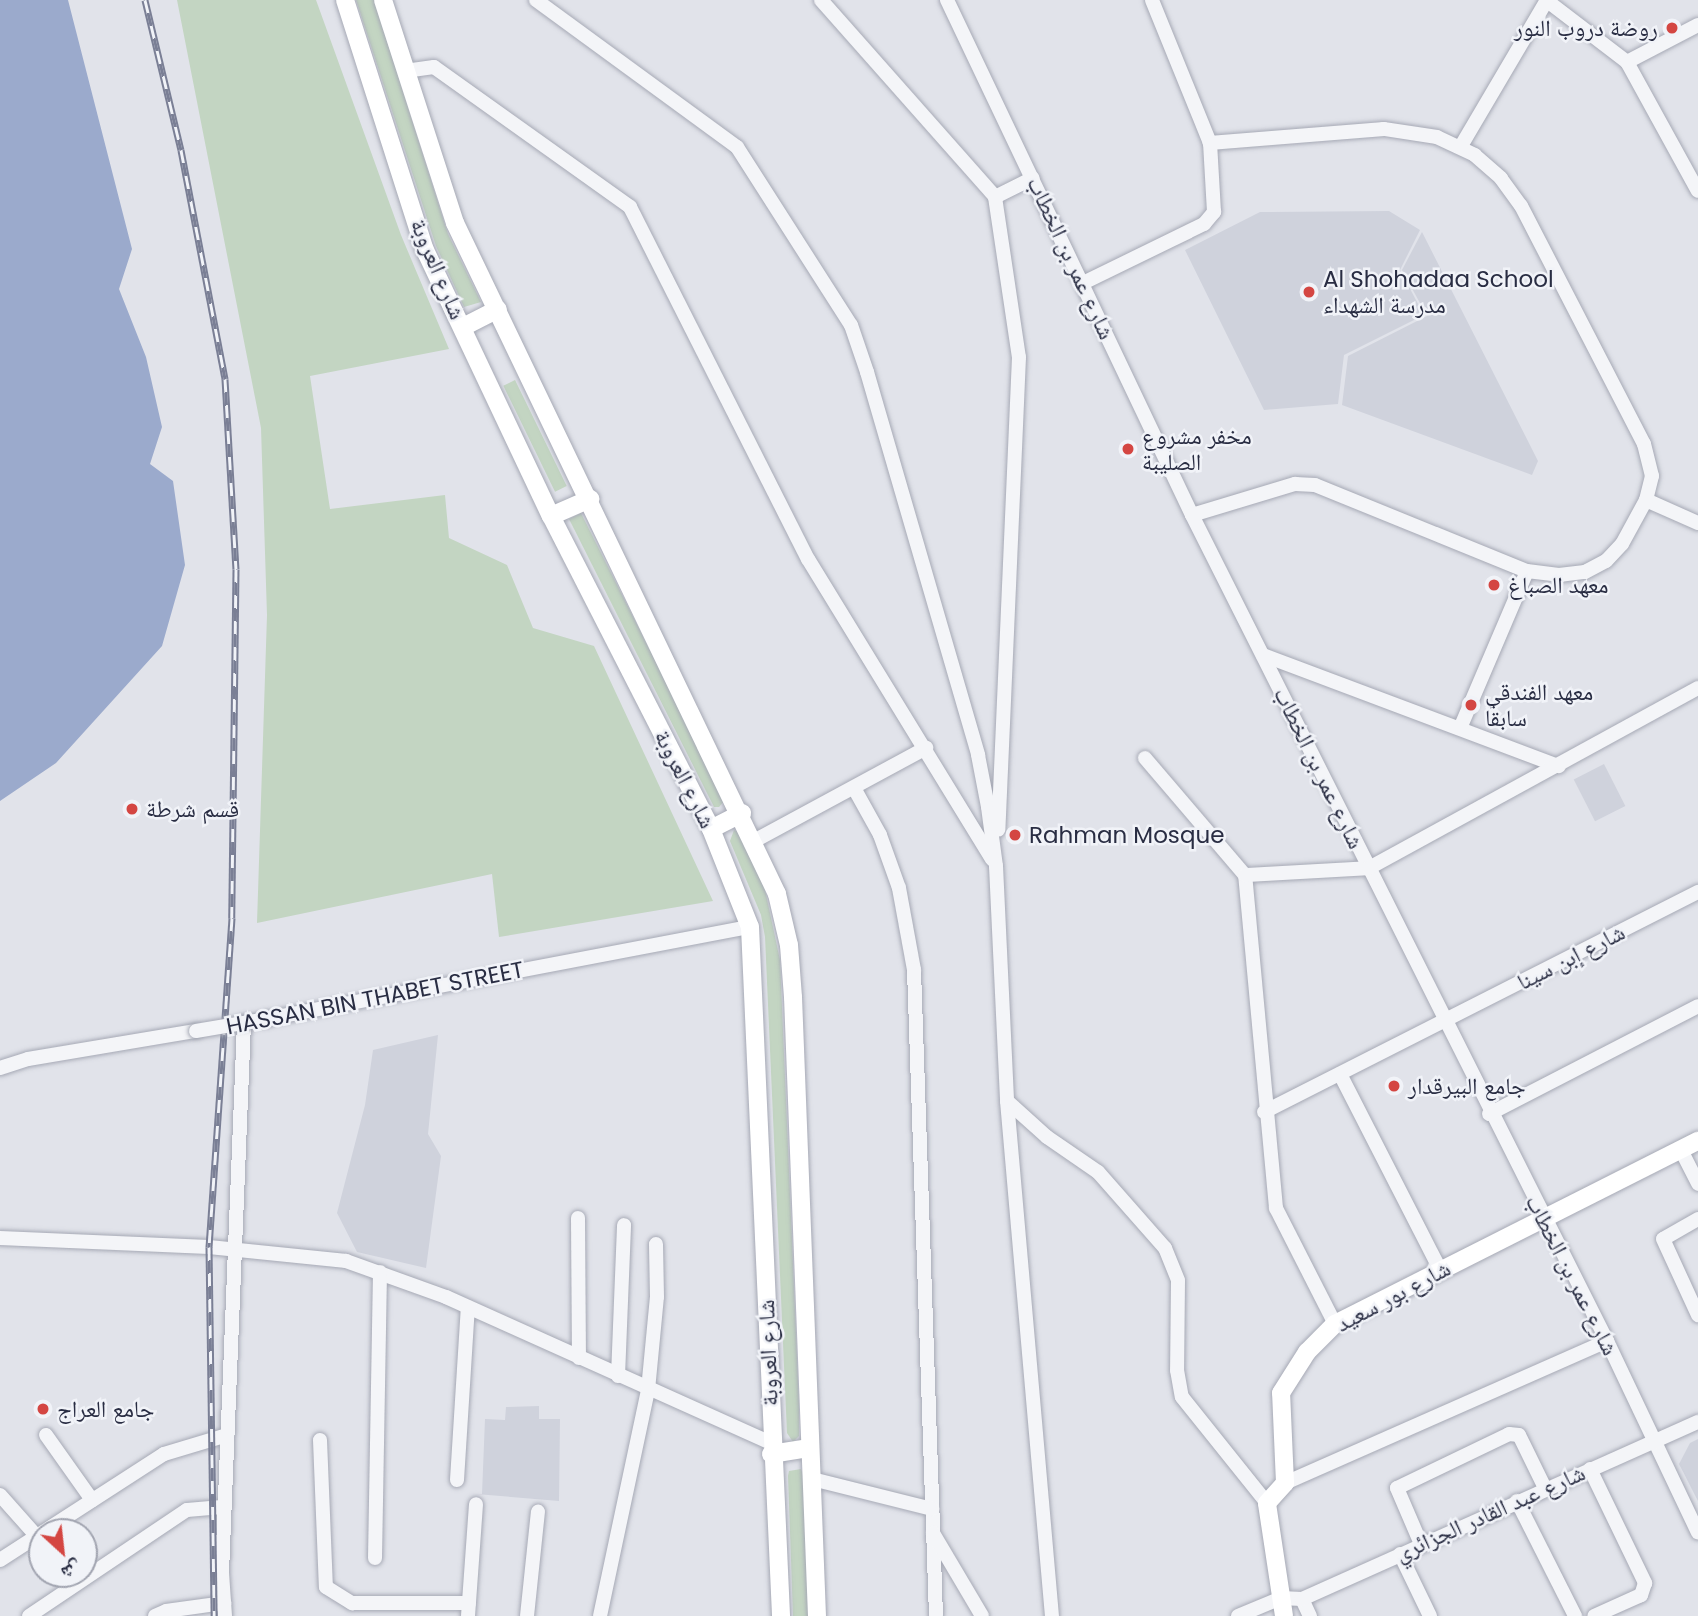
<!DOCTYPE html>
<html>
<head>
<meta charset="utf-8">
<style>
  body { margin:0 }
  #map { position:relative; width:1698px; height:1616px; overflow:hidden; background:#e1e3ea; font-family:Poppins,"Noto Naskh Arabic",sans-serif }
  div>[style] { position:absolute }
  .built>* { inset:0; background:#cfd2dc; transform-origin:0 0 }
  .green>* { inset:0; background:#c3d5c2; transform-origin:0 0 }
  .water>* { inset:0; background:#9baacc }
  .roads { filter:drop-shadow(0 0 2px #a6a9b5) drop-shadow(0 0 2px #a6a9b5) }
  .minor>* { height:14px; margin:-7px; padding:0 7px; transform-origin:7px; border-radius:7px; background:#f4f5f8 }
  .major>* { height:18px; margin:-9px; padding:0 9px; transform-origin:9px; border-radius:9px; background:#fff }
  .rail>* { height:7px; margin-top:-3.5px; transform-origin:0; background:repeating-linear-gradient(90deg,#f1f3f8 0 13px,#7a7f95 0 26px); box-sizing:border-box; border-block:2px solid #7a7f95 }
  .bridges { filter:drop-shadow(0 0 2px #a6a9b5) drop-shadow(0 0 2px #a6a9b5) }
  .minor-bridge>* { height:14px; margin:-7px; padding:0 7px; transform-origin:7px; border-radius:7px; background:#f4f5f8 }
  .dots>* { width:19px; height:19px; translate:-50% -50%; box-sizing:border-box; border:4px solid #f1f3f8; border-radius:50% }
  span { translate:-50% -50%; white-space:nowrap; text-align:center; line-height:1.15; -webkit-text-stroke:5px #f1f3f8; paint-order:stroke }
  .poi-label { font-size:23px; color:#292d43 }
  .right { translate:-100% -50%; text-align:right }
  .left { translate:0 -50%; text-align:left }
  .street-label { font-size:23px; color:#292d43 }
  .north { position:absolute; left:28px; top:1518px; width:70px; height:70px; box-sizing:border-box; background:#f1f3f8; border:2px solid #a1a4b0; border-radius:50%; rotate:153deg; font-size:19px; font-weight:700; line-height:28px; text-align:center; color:#292d43 }
  .north::after { content:''; display:block; margin:auto; width:24px; height:32px; background:#d44642; clip-path:polygon(50% 0,100% 100%,50% 72%,0 100%) }
</style>
</head>
<body>
<div id="map">
  <div class="built">
    <div style="clip-path:polygon(1389px 211px,1420px 230px,1400px 270px,1424px 315px,1344px 355px,1338px 404px,1264px 410px,1185px 250px,1260px 212px)"></div>
    <div style="clip-path:polygon(1422px 232px,1538px 461px,1532px 475px,1342px 405px,1348px 356px,1427px 316px,1402px 270px)"></div>
    <div style="left:1604px;top:764px;width:47px;height:34px;rotate:63deg"></div>
    <div style="clip-path:polygon(438px 1035px,428px 1134px,441px 1156px,426px 1268px,357px 1252px,337px 1213px,365px 1105px,373px 1050px)"></div>
    <div style="clip-path:polygon(539px 1406px,539px 1419px,560px 1419px,559px 1501px,476px 1494px,482px 1494px,485px 1419px,505px 1420px,506px 1407px)"></div>
    <div style="clip-path:polygon(1698px 1439px,1698px 1501px,1679px 1464px,1690px 1443px)"></div>
  </div>
  <div class="green">
    <div style="clip-path:polygon(177px 0,316px 0,401px 235px,449px 349px,310px 376px,330px 509px,445px 495px,449px 538px,507px 565px,533px 628px,594px 646px,713px 901px,499px 937px,492px 874px,257px 923px,267px 615px,261px 428px)"></div>
    <div style="clip-path:polygon(356px 0,374px 0,448px 234px,481px 302px,464px 307px,436px 246px)"></div>
    <div style="left:515px;top:380px;width:118px;height:13px;rotate:64deg"></div>
    <div style="clip-path:polygon(581px 513px,725px 800px,719px 807px,714px 807px,569px 519px)"></div>
    <div style="clip-path:polygon(734px 830px,741px 833px,764px 885px,780px 960px,799px 1404px,799px 1436px,793px 1442px,787px 1433px,765px 937px,761px 915px,730px 841px)"></div>
    <div style="clip-path:polygon(801px 1469px,804px 1477px,809px 1616px,793px 1616px,788px 1476px,789px 1471px)"></div>
  </div>
  <div class="water">
    <div style="clip-path:polygon(0 0,68px 0,132px 249px,119px 289px,146px 357px,162px 427px,150px 464px,173px 481px,185px 565px,162px 646px,56px 763px,0 801px)"></div>
  </div>
  <div class="roads">
    <div class="minor">
      <div style="left:536px;top:0;width:249px;rotate:36.2deg"></div>
      <div style="left:737px;top:147px;width:211px;rotate:57.4deg"></div>
      <div style="left:851px;top:325px;width:50px;rotate:71.2deg"></div>
      <div style="left:867px;top:372px;width:399px;rotate:73.8deg"></div>
      <div style="left:978px;top:755px;width:53px;rotate:79.1deg"></div>
      <div style="left:988px;top:807px;width:60px;rotate:82.3deg"></div>
      <div style="left:996px;top:866px;width:235px;rotate:87.3deg"></div>
      <div style="left:1007px;top:1101px;width:517px;rotate:85.01deg"></div>
      <div style="left:821px;top:0;width:263px;rotate:48.5deg"></div>
      <div style="left:995px;top:197px;width:162px;rotate:81.5deg"></div>
      <div style="left:1019px;top:357px;width:473px;rotate:92.5deg"></div>
      <div style="left:947px;top:0;width:570px;rotate:64.56deg"></div>
      <div style="left:1192px;top:515px;width:924px;rotate:63.32deg"></div>
      <div style="left:1607px;top:1341px;width:212px;rotate:64.6deg"></div>
      <div style="left:1546px;top:0;width:102px;rotate:37.4deg"></div>
      <div style="left:1627px;top:62px;width:147px;rotate:61.2deg"></div>
      <div style="left:1627px;top:62px;width:80px;rotate:-27.5deg"></div>
      <div style="left:405px;top:71px;width:29px;rotate:-8deg"></div>
      <div style="left:434px;top:67px;width:241px;rotate:35.5deg"></div>
      <div style="left:630px;top:207px;width:394px;rotate:63.2deg"></div>
      <div style="left:808px;top:559px;width:352px;rotate:58.5deg"></div>
      <div style="left:1461px;top:146px;width:169px;rotate:-59.5deg"></div>
      <div style="left:995px;top:197px;width:42px;rotate:-26.6deg"></div>
      <div style="left:1083px;top:283px;width:135px;rotate:-26deg"></div>
      <div style="left:1204px;top:224px;width:16px;rotate:-50deg"></div>
      <div style="left:1214px;top:212px;width:69px;rotate:-93.3deg"></div>
      <div style="left:1210px;top:143px;width:154px;rotate:-112.1deg"></div>
      <div style="left:1646px;top:500px;width:57px;rotate:23.9deg"></div>
      <div style="left:1192px;top:515px;width:108px;rotate:-16.8deg"></div>
      <div style="left:1295px;top:484px;width:20px;rotate:3deg"></div>
      <div style="left:1315px;top:485px;width:229px;rotate:22.1deg"></div>
      <div style="left:1527px;top:571px;width:32px;rotate:7deg"></div>
      <div style="left:1559px;top:575px;width:26px;rotate:-7deg"></div>
      <div style="left:1585px;top:572px;width:24px;rotate:-28deg"></div>
      <div style="left:1606px;top:561px;width:23px;rotate:-47deg"></div>
      <div style="left:1622px;top:544px;width:50px;rotate:-61.4deg"></div>
      <div style="left:1646px;top:500px;width:25px;rotate:-76deg"></div>
      <div style="left:1652px;top:476px;width:33px;rotate:-104deg"></div>
      <div style="left:1644px;top:444px;width:268px;rotate:-117.3deg"></div>
      <div style="left:1521px;top:206px;width:34px;rotate:-126deg"></div>
      <div style="left:1501px;top:178px;width:35px;rotate:-139deg"></div>
      <div style="left:1475px;top:155px;width:42px;rotate:-154.7deg"></div>
      <div style="left:1437px;top:137px;width:54px;rotate:-171.4deg"></div>
      <div style="left:1384px;top:129px;width:175px;rotate:175.4deg"></div>
      <div style="left:1263px;top:655px;width:316px;rotate:20.6deg"></div>
      <div style="left:1461px;top:726px;width:168px;rotate:-66.9deg"></div>
      <div style="left:1145px;top:758px;width:154px;rotate:49.5deg"></div>
      <div style="left:854px;top:788px;width:54px;rotate:61deg"></div>
      <div style="left:880px;top:835px;width:56px;rotate:70.3deg"></div>
      <div style="left:899px;top:888px;width:83px;rotate:79.6deg"></div>
      <div style="left:914px;top:970px;width:646px;rotate:88.05deg"></div>
      <div style="left:754px;top:841px;width:196px;rotate:-28.4deg"></div>
      <div style="left:266px;top:1019px;width:493px;rotate:-10.8deg"></div>
      <div style="left:0;top:1068px;width:29px;rotate:-18deg"></div>
      <div style="left:28px;top:1059px;width:170px;rotate:-9.5deg"></div>
      <div style="left:1340px;top:1074px;width:221px;rotate:62.9deg"></div>
      <div style="left:1007px;top:1101px;width:54px;rotate:42deg"></div>
      <div style="left:1047px;top:1137px;width:62px;rotate:34.5deg"></div>
      <div style="left:1098px;top:1172px;width:101px;rotate:48.6deg"></div>
      <div style="left:1165px;top:1248px;width:35px;rotate:68deg"></div>
      <div style="left:1178px;top:1281px;width:89px;rotate:90.6deg"></div>
      <div style="left:1177px;top:1370px;width:27px;rotate:80deg"></div>
      <div style="left:1182px;top:1397px;width:136px;rotate:51.3deg"></div>
      <div style="left:1264px;top:1112px;width:487px;rotate:-26.9deg"></div>
      <div style="left:1489px;top:1114px;width:235px;rotate:-27.3deg"></div>
      <div style="left:1681px;top:1150px;width:38px;rotate:63deg"></div>
      <div style="left:578px;top:1218px;width:140px;rotate:89.6deg"></div>
      <div style="left:1698px;top:1219px;width:40px;rotate:150.3deg"></div>
      <div style="left:1663px;top:1239px;width:84px;rotate:65.3deg"></div>
      <div style="left:0;top:1238px;width:209px;rotate:2.5deg"></div>
      <div style="left:209px;top:1247px;width:138px;rotate:5.8deg"></div>
      <div style="left:346px;top:1261px;width:106px;rotate:19.8deg"></div>
      <div style="left:446px;top:1297px;width:356px;rotate:24.2deg"></div>
      <div style="left:1335px;top:1324px;width:130px;rotate:-117deg"></div>
      <div style="left:1276px;top:1208px;width:334px;rotate:-95.3deg"></div>
      <div style="left:1245px;top:875px;width:124px;rotate:-3.2deg"></div>
      <div style="left:1369px;top:868px;width:375px;rotate:-28.7deg"></div>
      <div style="left:618px;top:1376px;width:151px;rotate:-87.7deg"></div>
      <div style="left:46px;top:1435px;width:80px;rotate:54.7deg"></div>
      <div style="left:320px;top:1440px;width:147px;rotate:87.7deg"></div>
      <div style="left:326px;top:1587px;width:31px;rotate:32deg"></div>
      <div style="left:352px;top:1603px;width:117px"></div>
      <div style="left:1590px;top:1469px;width:127px;rotate:64.2deg"></div>
      <div style="left:1645px;top:1583px;width:13px;rotate:108deg"></div>
      <div style="left:1641px;top:1595px;width:51px;rotate:155.9deg"></div>
      <div style="left:812px;top:1479px;width:124px;rotate:14deg"></div>
      <div style="left:457px;top:1480px;width:173px;rotate:-86.4deg"></div>
      <div style="left:1285px;top:1483px;width:352px;rotate:-23.8deg"></div>
      <div style="left:0;top:1495px;width:62px;rotate:48.3deg"></div>
      <div style="left:1517px;top:1501px;width:129px;rotate:63.2deg"></div>
      <div style="left:933px;top:1533px;width:96px;rotate:59.4deg"></div>
      <div style="left:1421px;top:1544px;width:61px;rotate:-113.2deg"></div>
      <div style="left:1397px;top:1488px;width:124px;rotate:-25.7deg"></div>
      <div style="left:1509px;top:1434px;width:10px;rotate:6deg"></div>
      <div style="left:1519px;top:1435px;width:59px;rotate:63.9deg"></div>
      <div style="left:1400px;top:1554px;width:69px;rotate:64.2deg"></div>
      <div style="left:375px;top:1558px;width:286px;rotate:-89deg"></div>
      <div style="left:0;top:1560px;width:195px;rotate:-32.9deg"></div>
      <div style="left:164px;top:1454px;width:66px;rotate:-16.8deg"></div>
      <div style="left:1302px;top:1599px;width:19px;rotate:65deg"></div>
      <div style="left:29px;top:1616px;width:190px;rotate:-33.9deg"></div>
      <div style="left:187px;top:1510px;width:38px;rotate:-5deg"></div>
      <div style="left:155px;top:1616px;width:12px;rotate:-24deg"></div>
      <div style="left:166px;top:1611px;width:59px;rotate:-7.9deg"></div>
      <div style="left:225px;top:1616px;width:43px;rotate:-94deg"></div>
      <div style="left:222px;top:1573px;width:550px;rotate:-87.71deg"></div>
      <div style="left:468px;top:1616px;width:112px;rotate:-85.9deg"></div>
      <div style="left:527px;top:1616px;width:105px;rotate:-84deg"></div>
      <div style="left:600px;top:1616px;width:231px;rotate:-78deg"></div>
      <div style="left:648px;top:1390px;width:93px;rotate:-84.5deg"></div>
      <div style="left:657px;top:1297px;width:53px;rotate:-91.1deg"></div>
      <div style="left:1238px;top:1616px;width:47px;rotate:-22.7deg"></div>
      <div style="left:1281px;top:1598px;width:21px;rotate:3deg"></div>
      <div style="left:1302px;top:1599px;width:434px;rotate:-24.1deg"></div>
    </div>
    <div class="major">
      <div style="left:345px;top:0;width:262px;rotate:72.3deg"></div>
      <div style="left:425px;top:250px;width:294px;rotate:64.7deg"></div>
      <div style="left:551px;top:516px;width:352px;rotate:62.9deg"></div>
      <div style="left:711px;top:829px;width:105px;rotate:68.3deg"></div>
      <div style="left:750px;top:927px;width:690px;rotate:87.42deg"></div>
      <div style="left:383px;top:0;width:234px;rotate:72.1deg"></div>
      <div style="left:455px;top:223px;width:744px;rotate:64.36deg"></div>
      <div style="left:777px;top:894px;width:52px;rotate:76.8deg"></div>
      <div style="left:789px;top:945px;width:52px;rotate:85.6deg"></div>
      <div style="left:793px;top:997px;width:619px;rotate:87.78deg"></div>
      <div style="left:463px;top:327px;width:39px;rotate:-27deg"></div>
      <div style="left:551px;top:516px;width:43px;rotate:-23.6deg"></div>
      <div style="left:711px;top:829px;width:35px;rotate:-27deg"></div>
      <div style="left:771px;top:1454px;width:39px;rotate:-9deg"></div>
      <div style="left:1284px;top:1616px;width:114px;rotate:-98.6deg"></div>
      <div style="left:1267px;top:1503px;width:27px;rotate:-48deg"></div>
      <div style="left:1285px;top:1483px;width:90px;rotate:-92.5deg"></div>
      <div style="left:1281px;top:1393px;width:49px;rotate:-57.6deg"></div>
      <div style="left:1307px;top:1352px;width:40px;rotate:-45deg"></div>
      <div style="left:1335px;top:1324px;width:407px;rotate:-26.8deg"></div>
    </div>
  </div>
  <div class="rail">
    <div style="left:145px;top:0;width:154px;rotate:76.5deg"></div>
    <div style="left:181px;top:150px;width:233px;rotate:79.1deg"></div>
    <div style="left:225px;top:379px;width:190px;rotate:86.7deg"></div>
    <div style="left:236px;top:569px;width:349px;rotate:90.7deg"></div>
    <div style="left:232px;top:918px;width:330px;rotate:94deg"></div>
    <div style="left:209px;top:1247px;width:369px;rotate:89.2deg"></div>
  </div>
  <div class="bridges">
    <div class="minor-bridge">
      <div style="left:196px;top:1031px;width:71px;rotate:-9.7deg"></div>
    </div>
  </div>
  <div class="dots">
    <div style="left:1672px;top:28px;background:#d44642"></div>
    <div style="left:1309px;top:292px;background:#d44642"></div>
    <div style="left:1128px;top:449px;background:#d44642"></div>
    <div style="left:1494px;top:585px;background:#d44642"></div>
    <div style="left:1471px;top:705px;background:#d44642"></div>
    <div style="left:132px;top:809px;background:#d44642"></div>
    <div style="left:1015px;top:835px;background:#d44642"></div>
    <div style="left:1394px;top:1086px;background:#d44642"></div>
    <div style="left:43px;top:1409px;background:#d44642"></div>
  </div>
  <div class="poi-label">
    <span class="right" style="left:1658px;top:28px">روضة دروب النور</span>
    <span class="left" style="left:1323px;top:292px">Al Shohadaa School<br>مدرسة الشهداء</span>
    <span class="left" style="left:1142px;top:449px">مخفر مشروع<br>الصليبة</span>
    <span class="left" style="left:1508px;top:585px">معهد الصباغ</span>
    <span class="left" style="left:1485px;top:705px">معهد الفندقي<br>سابقا</span>
    <span class="left" style="left:146px;top:809px">قسم شرطة</span>
    <span class="left" style="left:1029px;top:835px">Rahman Mosque</span>
    <span class="left" style="left:1408px;top:1086px">جامع البيرقدار</span>
    <span class="left" style="left:57px;top:1409px">جامع العراج</span>
  </div>
  <div class="street-label">
    <span style="left:1071px;top:258px;rotate:65deg">شارع عمر بن الخطاب</span>
    <span style="left:438px;top:269px;rotate:67deg">شارع العروبة</span>
    <span style="left:1319px;top:768px;rotate:64deg">شارع عمر بن الخطاب</span>
    <span style="left:685px;top:779px;rotate:63deg">شارع العروبة</span>
    <span style="left:1571px;top:957px;rotate:-27deg">شارع إبن سينا</span>
    <span style="left:375px;top:998px;rotate:-11deg">HASSAN BIN THABET STREET</span>
    <span style="left:1572px;top:1275px;rotate:63deg">شارع عمر بن الخطاب</span>
    <span style="left:1393px;top:1296px;rotate:-28deg">شارع بور سعيد</span>
    <span style="left:768px;top:1353px;rotate:-92deg">شارع العروبة</span>
    <span style="left:1490px;top:1513px;rotate:-24deg">شارع عبد القادر الجزائري</span>
  </div>
  <div class="north">ش</div>
</div>
</body>
</html>
